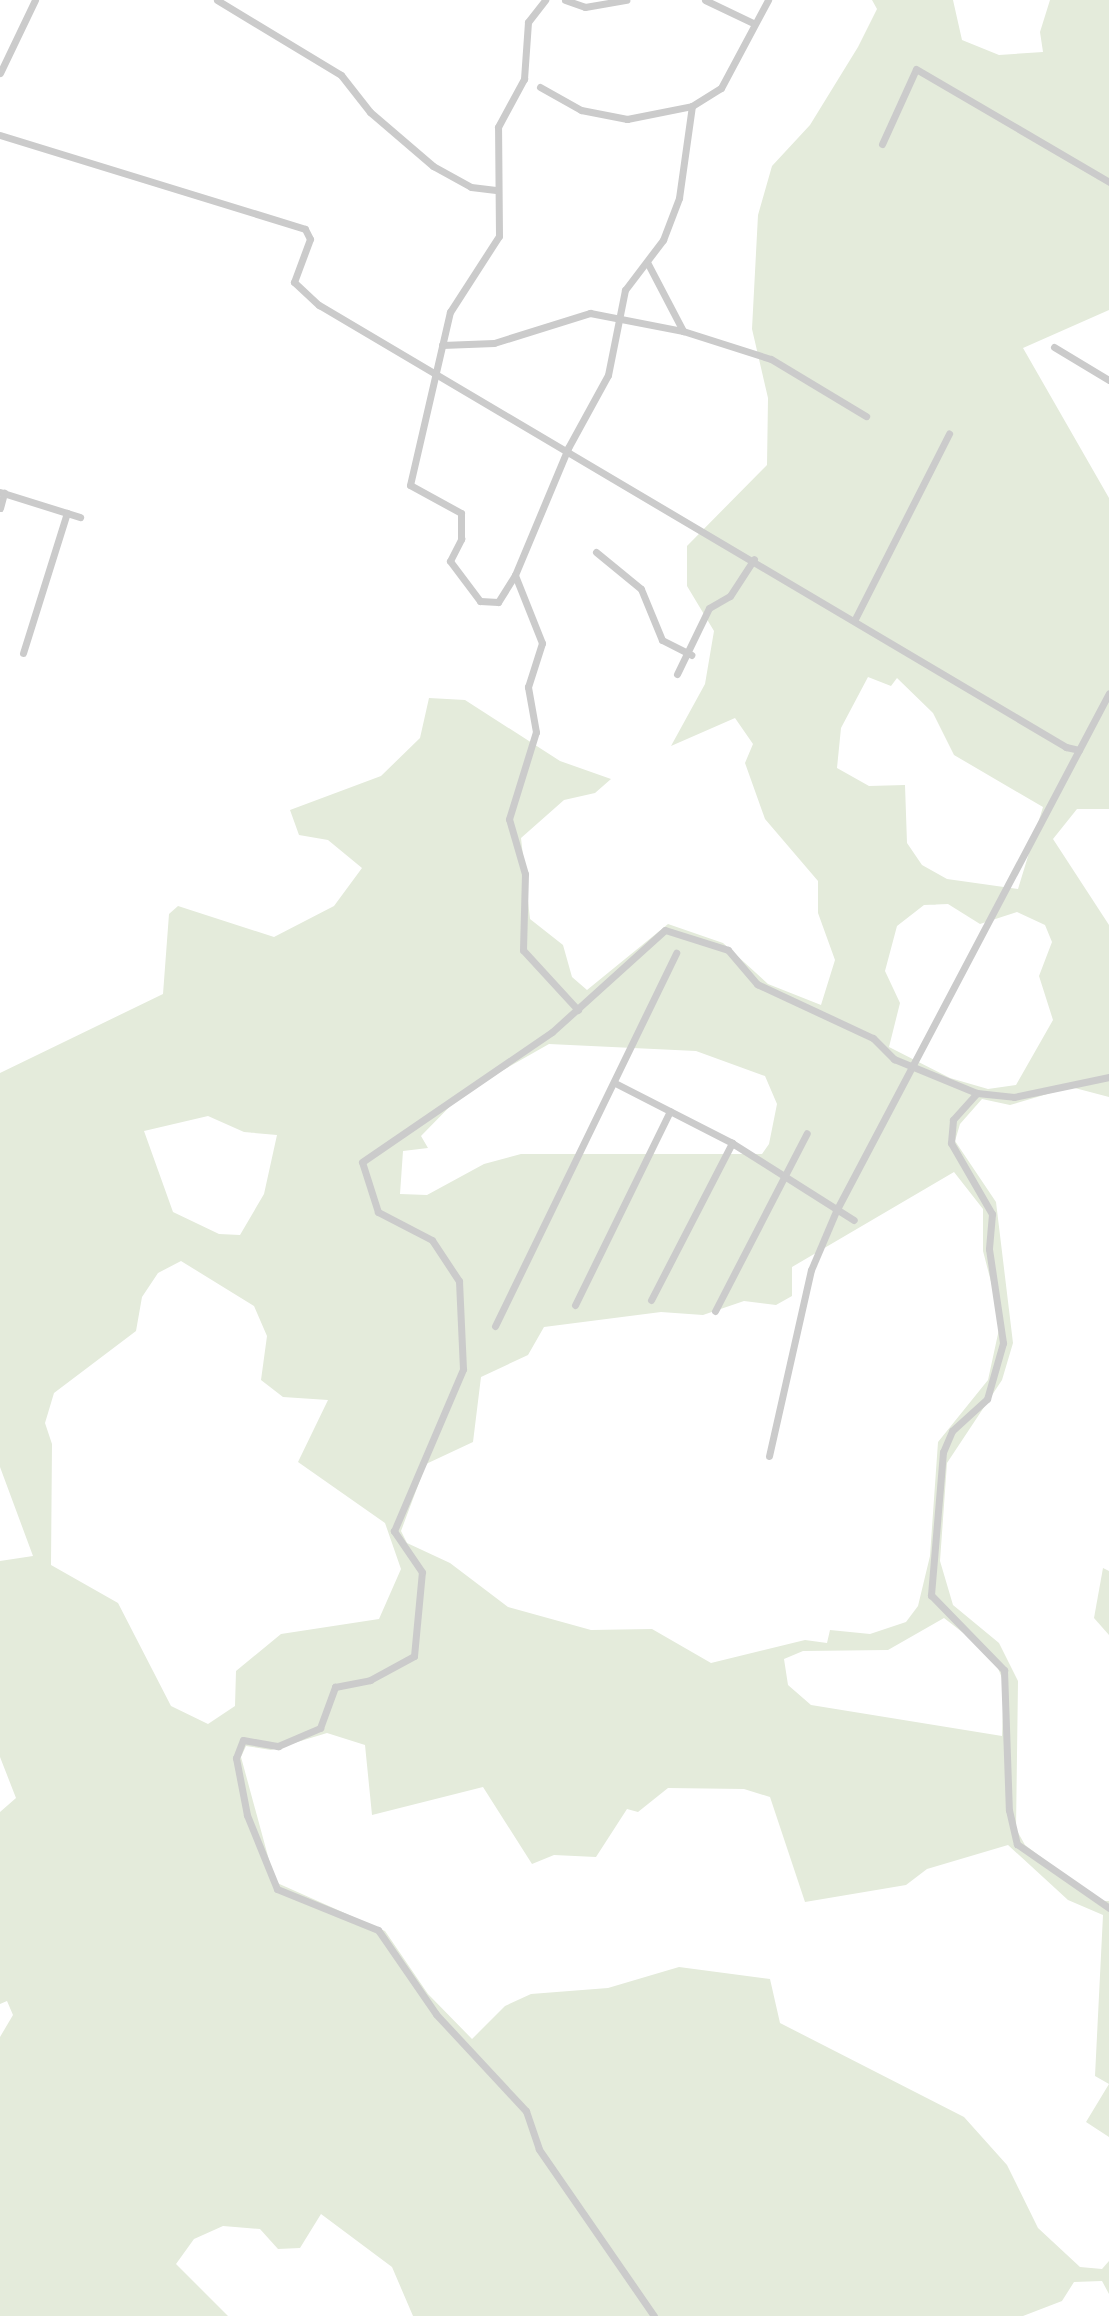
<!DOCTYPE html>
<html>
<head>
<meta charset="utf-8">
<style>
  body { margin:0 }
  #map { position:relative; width:1109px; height:2316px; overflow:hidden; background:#fff; font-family:Manrope,sans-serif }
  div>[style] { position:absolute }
  .green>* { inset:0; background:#e4ebdb }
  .minor>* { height:7px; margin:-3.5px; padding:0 3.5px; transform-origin:3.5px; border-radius:3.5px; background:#cbcbcb }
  span { translate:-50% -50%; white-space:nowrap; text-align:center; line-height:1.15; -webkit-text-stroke:8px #fff; paint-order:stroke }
</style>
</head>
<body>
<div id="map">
  <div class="green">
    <div style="clip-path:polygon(evenodd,872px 0,953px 0,962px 40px,999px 55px,1043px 52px,1040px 32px,1050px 0,1109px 0,1109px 310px,1023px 348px,1109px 498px,1109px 809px,1077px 809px,1053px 839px,1109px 925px,1109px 1097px,1071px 1087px,1010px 1105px,982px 1099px,960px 1124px,955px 1141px,996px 1202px,1013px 1343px,1002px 1380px,947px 1463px,940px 1561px,953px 1605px,999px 1643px,1018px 1681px,1016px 1829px,1025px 1845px,1099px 1901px,1109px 1901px,1109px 2137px,1086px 2122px,1109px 2084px,1095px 2076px,1103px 1915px,1068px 1900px,1008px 1845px,927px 1869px,906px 1885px,805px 1902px,770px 1797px,744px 1789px,668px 1788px,638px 1812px,627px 1809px,596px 1857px,554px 1855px,532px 1864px,483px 1787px,372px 1815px,365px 1745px,327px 1733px,271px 1750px,246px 1746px,241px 1757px,275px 1882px,385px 1931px,428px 1994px,472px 2039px,505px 2006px,531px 1994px,608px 1988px,679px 1967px,770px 1979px,780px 2023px,964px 2117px,1007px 2165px,1038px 2228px,1080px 2267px,1102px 2269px,1109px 2261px,1109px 2294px,1102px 2281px,1074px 2282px,1062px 2301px,1023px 2316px,413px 2316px,392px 2267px,321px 2214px,300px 2248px,278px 2249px,260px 2229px,223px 2226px,194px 2239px,176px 2264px,228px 2316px,0 2316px,0 2037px,13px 2015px,7px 2001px,0 2004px,0 1812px,16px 1798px,0 1757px,0 1561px,33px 1556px,0 1467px,0 1073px,163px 994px,169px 914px,178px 906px,274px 937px,334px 906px,362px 868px,328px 840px,299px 835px,290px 810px,381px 776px,420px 738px,429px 698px,465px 700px,560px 761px,611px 779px,595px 793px,564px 800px,521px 838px,530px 919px,563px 945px,572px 977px,587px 990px,668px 924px,723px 943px,768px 984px,821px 1005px,835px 960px,818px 913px,818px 881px,765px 819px,745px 763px,753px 744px,735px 718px,671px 746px,705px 684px,714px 631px,687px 586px,687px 546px,767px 465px,768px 398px,752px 329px,758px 215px,772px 166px,810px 125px,858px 47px,877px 9px,872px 0,868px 677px,891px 686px,897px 678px,933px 713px,954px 755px,1043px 807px,1018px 889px,947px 879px,922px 865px,907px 843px,905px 785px,869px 786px,837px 768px,841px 728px,868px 677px,872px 0,948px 904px,980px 924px,1017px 912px,1045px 925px,1052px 942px,1039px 976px,1053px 1020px,1016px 1085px,988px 1089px,950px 1078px,889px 1047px,900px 1003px,885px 971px,897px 926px,924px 905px,948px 904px,872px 0,549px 1044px,696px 1051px,765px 1076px,777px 1104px,769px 1144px,762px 1154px,521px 1154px,484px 1164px,427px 1195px,400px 1194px,403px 1151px,428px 1148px,421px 1136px,463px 1093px,549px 1044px,872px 0,208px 1116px,244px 1132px,277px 1135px,264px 1194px,240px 1235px,219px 1234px,173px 1212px,144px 1131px,208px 1116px,872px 0,954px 1172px,983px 1209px,983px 1251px,1001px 1320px,988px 1380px,938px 1442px,930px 1556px,918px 1606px,906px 1622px,870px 1634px,830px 1630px,827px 1643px,805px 1640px,711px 1663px,652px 1629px,591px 1630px,508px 1607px,450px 1563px,407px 1543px,401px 1531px,426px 1464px,473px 1442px,481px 1377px,528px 1355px,544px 1327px,661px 1312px,703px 1315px,744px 1301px,776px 1305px,792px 1296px,792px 1267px,954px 1172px,872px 0,181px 1261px,254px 1306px,267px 1336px,261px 1380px,283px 1397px,328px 1400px,298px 1462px,385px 1523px,401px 1569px,379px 1619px,281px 1634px,236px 1671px,235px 1706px,208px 1724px,171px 1706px,118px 1603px,51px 1565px,52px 1444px,45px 1423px,54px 1393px,136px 1331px,142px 1297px,158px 1273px,181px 1261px,872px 0,944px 1618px,993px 1656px,1004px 1683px,1002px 1736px,811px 1705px,788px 1685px,784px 1659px,803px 1651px,888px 1650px,944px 1618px)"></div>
    <div style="clip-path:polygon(1103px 1568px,1109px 1571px,1109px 1635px,1094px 1618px)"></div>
  </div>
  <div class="minor">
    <div style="left:217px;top:0;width:145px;rotate:31.2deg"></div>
    <div style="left:341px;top:75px;width:47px;rotate:51.9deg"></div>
    <div style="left:370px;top:112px;width:83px;rotate:40.6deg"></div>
    <div style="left:433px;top:166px;width:43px;rotate:28.9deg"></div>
    <div style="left:471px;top:187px;width:25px;rotate:7deg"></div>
    <div style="left:565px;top:0;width:21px;rotate:19deg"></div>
    <div style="left:585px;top:7px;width:42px;rotate:-9.7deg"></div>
    <div style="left:705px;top:0;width:53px;rotate:25.6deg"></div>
    <div style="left:0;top:73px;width:81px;rotate:-64.4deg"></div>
    <div style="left:540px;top:87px;width:47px;rotate:29.3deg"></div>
    <div style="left:581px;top:110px;width:47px;rotate:11.1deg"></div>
    <div style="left:627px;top:119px;width:66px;rotate:-11.3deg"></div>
    <div style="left:692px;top:106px;width:34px;rotate:-32deg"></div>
    <div style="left:721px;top:88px;width:100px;rotate:-61.9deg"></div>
    <div style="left:0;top:135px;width:319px;rotate:17.1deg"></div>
    <div style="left:305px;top:229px;width:11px;rotate:63deg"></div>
    <div style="left:310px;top:239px;width:46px;rotate:110.4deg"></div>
    <div style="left:294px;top:282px;width:34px;rotate:43deg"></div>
    <div style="left:319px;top:305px;width:868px;rotate:30.61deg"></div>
    <div style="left:1066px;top:747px;width:13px;rotate:13deg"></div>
    <div style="left:1079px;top:750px;width:64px;rotate:-62.2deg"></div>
    <div style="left:882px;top:144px;width:82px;rotate:-65.6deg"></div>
    <div style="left:916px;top:69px;width:224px;rotate:30.3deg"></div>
    <div style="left:647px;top:262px;width:78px;rotate:62.4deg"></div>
    <div style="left:683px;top:331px;width:92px;rotate:17.7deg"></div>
    <div style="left:771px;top:359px;width:111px;rotate:31deg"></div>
    <div style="left:442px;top:345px;width:52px;rotate:-2.2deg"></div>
    <div style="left:494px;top:343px;width:101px;rotate:-17.4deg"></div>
    <div style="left:590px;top:313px;width:95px;rotate:11deg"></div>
    <div style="left:1054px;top:347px;width:64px;rotate:31deg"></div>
    <div style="left:0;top:492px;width:84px;rotate:17.4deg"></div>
    <div style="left:0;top:508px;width:16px;rotate:-75deg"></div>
    <div style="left:596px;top:552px;width:58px;rotate:39.4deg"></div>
    <div style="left:641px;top:589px;width:55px;rotate:67.6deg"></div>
    <div style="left:662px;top:640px;width:33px;rotate:27deg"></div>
    <div style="left:515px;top:575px;width:32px;rotate:122deg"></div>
    <div style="left:498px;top:602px;width:18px;rotate:-177deg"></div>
    <div style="left:480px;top:601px;width:50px;rotate:-126.9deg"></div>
    <div style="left:450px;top:561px;width:25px;rotate:-63deg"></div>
    <div style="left:461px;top:539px;width:26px;rotate:-90deg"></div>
    <div style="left:461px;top:513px;width:58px;rotate:-151.2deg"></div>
    <div style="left:410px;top:485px;width:178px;rotate:-77deg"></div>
    <div style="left:450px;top:312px;width:90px;rotate:-57.2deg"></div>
    <div style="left:499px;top:236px;width:109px;rotate:-90.5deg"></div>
    <div style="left:498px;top:127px;width:55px;rotate:-61.6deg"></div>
    <div style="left:524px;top:79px;width:57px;rotate:-86deg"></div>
    <div style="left:528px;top:22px;width:28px;rotate:-52deg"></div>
    <div style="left:855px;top:619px;width:208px;rotate:-63.1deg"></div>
    <div style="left:23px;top:653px;width:147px;rotate:-72.6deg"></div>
    <div style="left:677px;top:674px;width:73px;rotate:-64.1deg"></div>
    <div style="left:709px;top:608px;width:24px;rotate:-30deg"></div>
    <div style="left:730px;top:596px;width:44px;rotate:-57deg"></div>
    <div style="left:578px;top:1010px;width:81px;rotate:-132.5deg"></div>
    <div style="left:523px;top:950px;width:76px;rotate:-88.5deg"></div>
    <div style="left:525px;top:874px;width:57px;rotate:-106.2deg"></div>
    <div style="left:509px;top:819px;width:91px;rotate:-72.8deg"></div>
    <div style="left:536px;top:732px;width:46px;rotate:-100.1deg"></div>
    <div style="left:528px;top:687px;width:46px;rotate:-72.3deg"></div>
    <div style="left:542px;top:643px;width:73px;rotate:-111.7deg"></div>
    <div style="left:515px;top:575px;width:138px;rotate:-67.3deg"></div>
    <div style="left:568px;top:448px;width:83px;rotate:-61.3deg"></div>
    <div style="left:608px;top:375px;width:87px;rotate:-78.7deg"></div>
    <div style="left:625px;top:290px;width:63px;rotate:-52.8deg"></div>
    <div style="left:663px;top:240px;width:45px;rotate:-69.1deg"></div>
    <div style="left:679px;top:198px;width:93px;rotate:-82deg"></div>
    <div style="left:615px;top:1083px;width:131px;rotate:27.1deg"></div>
    <div style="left:732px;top:1143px;width:144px;rotate:32.3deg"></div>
    <div style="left:977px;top:1093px;width:36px;rotate:132deg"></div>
    <div style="left:953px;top:1120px;width:23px;rotate:95deg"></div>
    <div style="left:951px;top:1143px;width:82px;rotate:60deg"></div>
    <div style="left:992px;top:1214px;width:35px;rotate:95deg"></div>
    <div style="left:989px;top:1249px;width:95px;rotate:81.5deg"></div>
    <div style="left:1003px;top:1343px;width:58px;rotate:105.9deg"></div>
    <div style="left:987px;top:1399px;width:47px;rotate:137.6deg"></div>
    <div style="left:952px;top:1431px;width:23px;rotate:113deg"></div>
    <div style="left:943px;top:1452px;width:144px;rotate:94.8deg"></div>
    <div style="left:931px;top:1595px;width:105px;rotate:45.8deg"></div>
    <div style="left:1004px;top:1670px;width:140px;rotate:88deg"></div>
    <div style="left:1009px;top:1810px;width:35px;rotate:77deg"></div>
    <div style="left:1017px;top:1844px;width:112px;rotate:34.8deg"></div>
    <div style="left:651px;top:1300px;width:177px;rotate:-62.7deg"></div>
    <div style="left:575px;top:1305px;width:216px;rotate:-63.9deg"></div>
    <div style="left:715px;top:1311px;width:200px;rotate:-62.7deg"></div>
    <div style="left:495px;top:1326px;width:415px;rotate:-64.1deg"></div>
    <div style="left:769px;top:1456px;width:191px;rotate:-77.3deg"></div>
    <div style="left:811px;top:1270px;width:64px;rotate:-67deg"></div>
    <div style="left:836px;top:1211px;width:521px;rotate:-62.21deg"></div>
    <div style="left:654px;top:2316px;width:203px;rotate:-124.6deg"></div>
    <div style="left:539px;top:2149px;width:40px;rotate:-108.9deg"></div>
    <div style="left:526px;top:2111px;width:132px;rotate:-132.9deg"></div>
    <div style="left:436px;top:2014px;width:102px;rotate:-124.6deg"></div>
    <div style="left:378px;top:1930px;width:109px;rotate:-157.9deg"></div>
    <div style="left:277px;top:1889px;width:80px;rotate:-112.1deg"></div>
    <div style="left:247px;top:1815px;width:58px;rotate:-100.9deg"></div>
    <div style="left:236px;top:1758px;width:19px;rotate:-69deg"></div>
    <div style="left:243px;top:1740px;width:36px;rotate:10deg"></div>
    <div style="left:278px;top:1746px;width:46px;rotate:-23.2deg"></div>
    <div style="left:320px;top:1728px;width:44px;rotate:-69.9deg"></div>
    <div style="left:335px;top:1687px;width:36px;rotate:-11deg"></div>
    <div style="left:370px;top:1680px;width:50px;rotate:-28.6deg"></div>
    <div style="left:414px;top:1656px;width:84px;rotate:-84.6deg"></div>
    <div style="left:422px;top:1572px;width:50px;rotate:-124.3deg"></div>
    <div style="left:394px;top:1531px;width:176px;rotate:-66.9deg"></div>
    <div style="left:463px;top:1369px;width:88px;rotate:-92.6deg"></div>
    <div style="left:459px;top:1281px;width:49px;rotate:-123.4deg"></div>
    <div style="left:432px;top:1240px;width:61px;rotate:-152.6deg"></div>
    <div style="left:378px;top:1212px;width:52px;rotate:-107.7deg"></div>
    <div style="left:362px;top:1162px;width:230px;rotate:-34.4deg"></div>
    <div style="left:552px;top:1032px;width:152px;rotate:-42.1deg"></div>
    <div style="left:665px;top:930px;width:66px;rotate:17.6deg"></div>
    <div style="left:728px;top:950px;width:45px;rotate:49.5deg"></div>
    <div style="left:757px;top:984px;width:128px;rotate:25deg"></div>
    <div style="left:873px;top:1038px;width:30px;rotate:45deg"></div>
    <div style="left:894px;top:1059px;width:90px;rotate:22.3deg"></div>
    <div style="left:977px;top:1093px;width:37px;rotate:6deg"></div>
    <div style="left:1014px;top:1097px;width:97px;rotate:-11.9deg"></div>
  </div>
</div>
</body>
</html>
